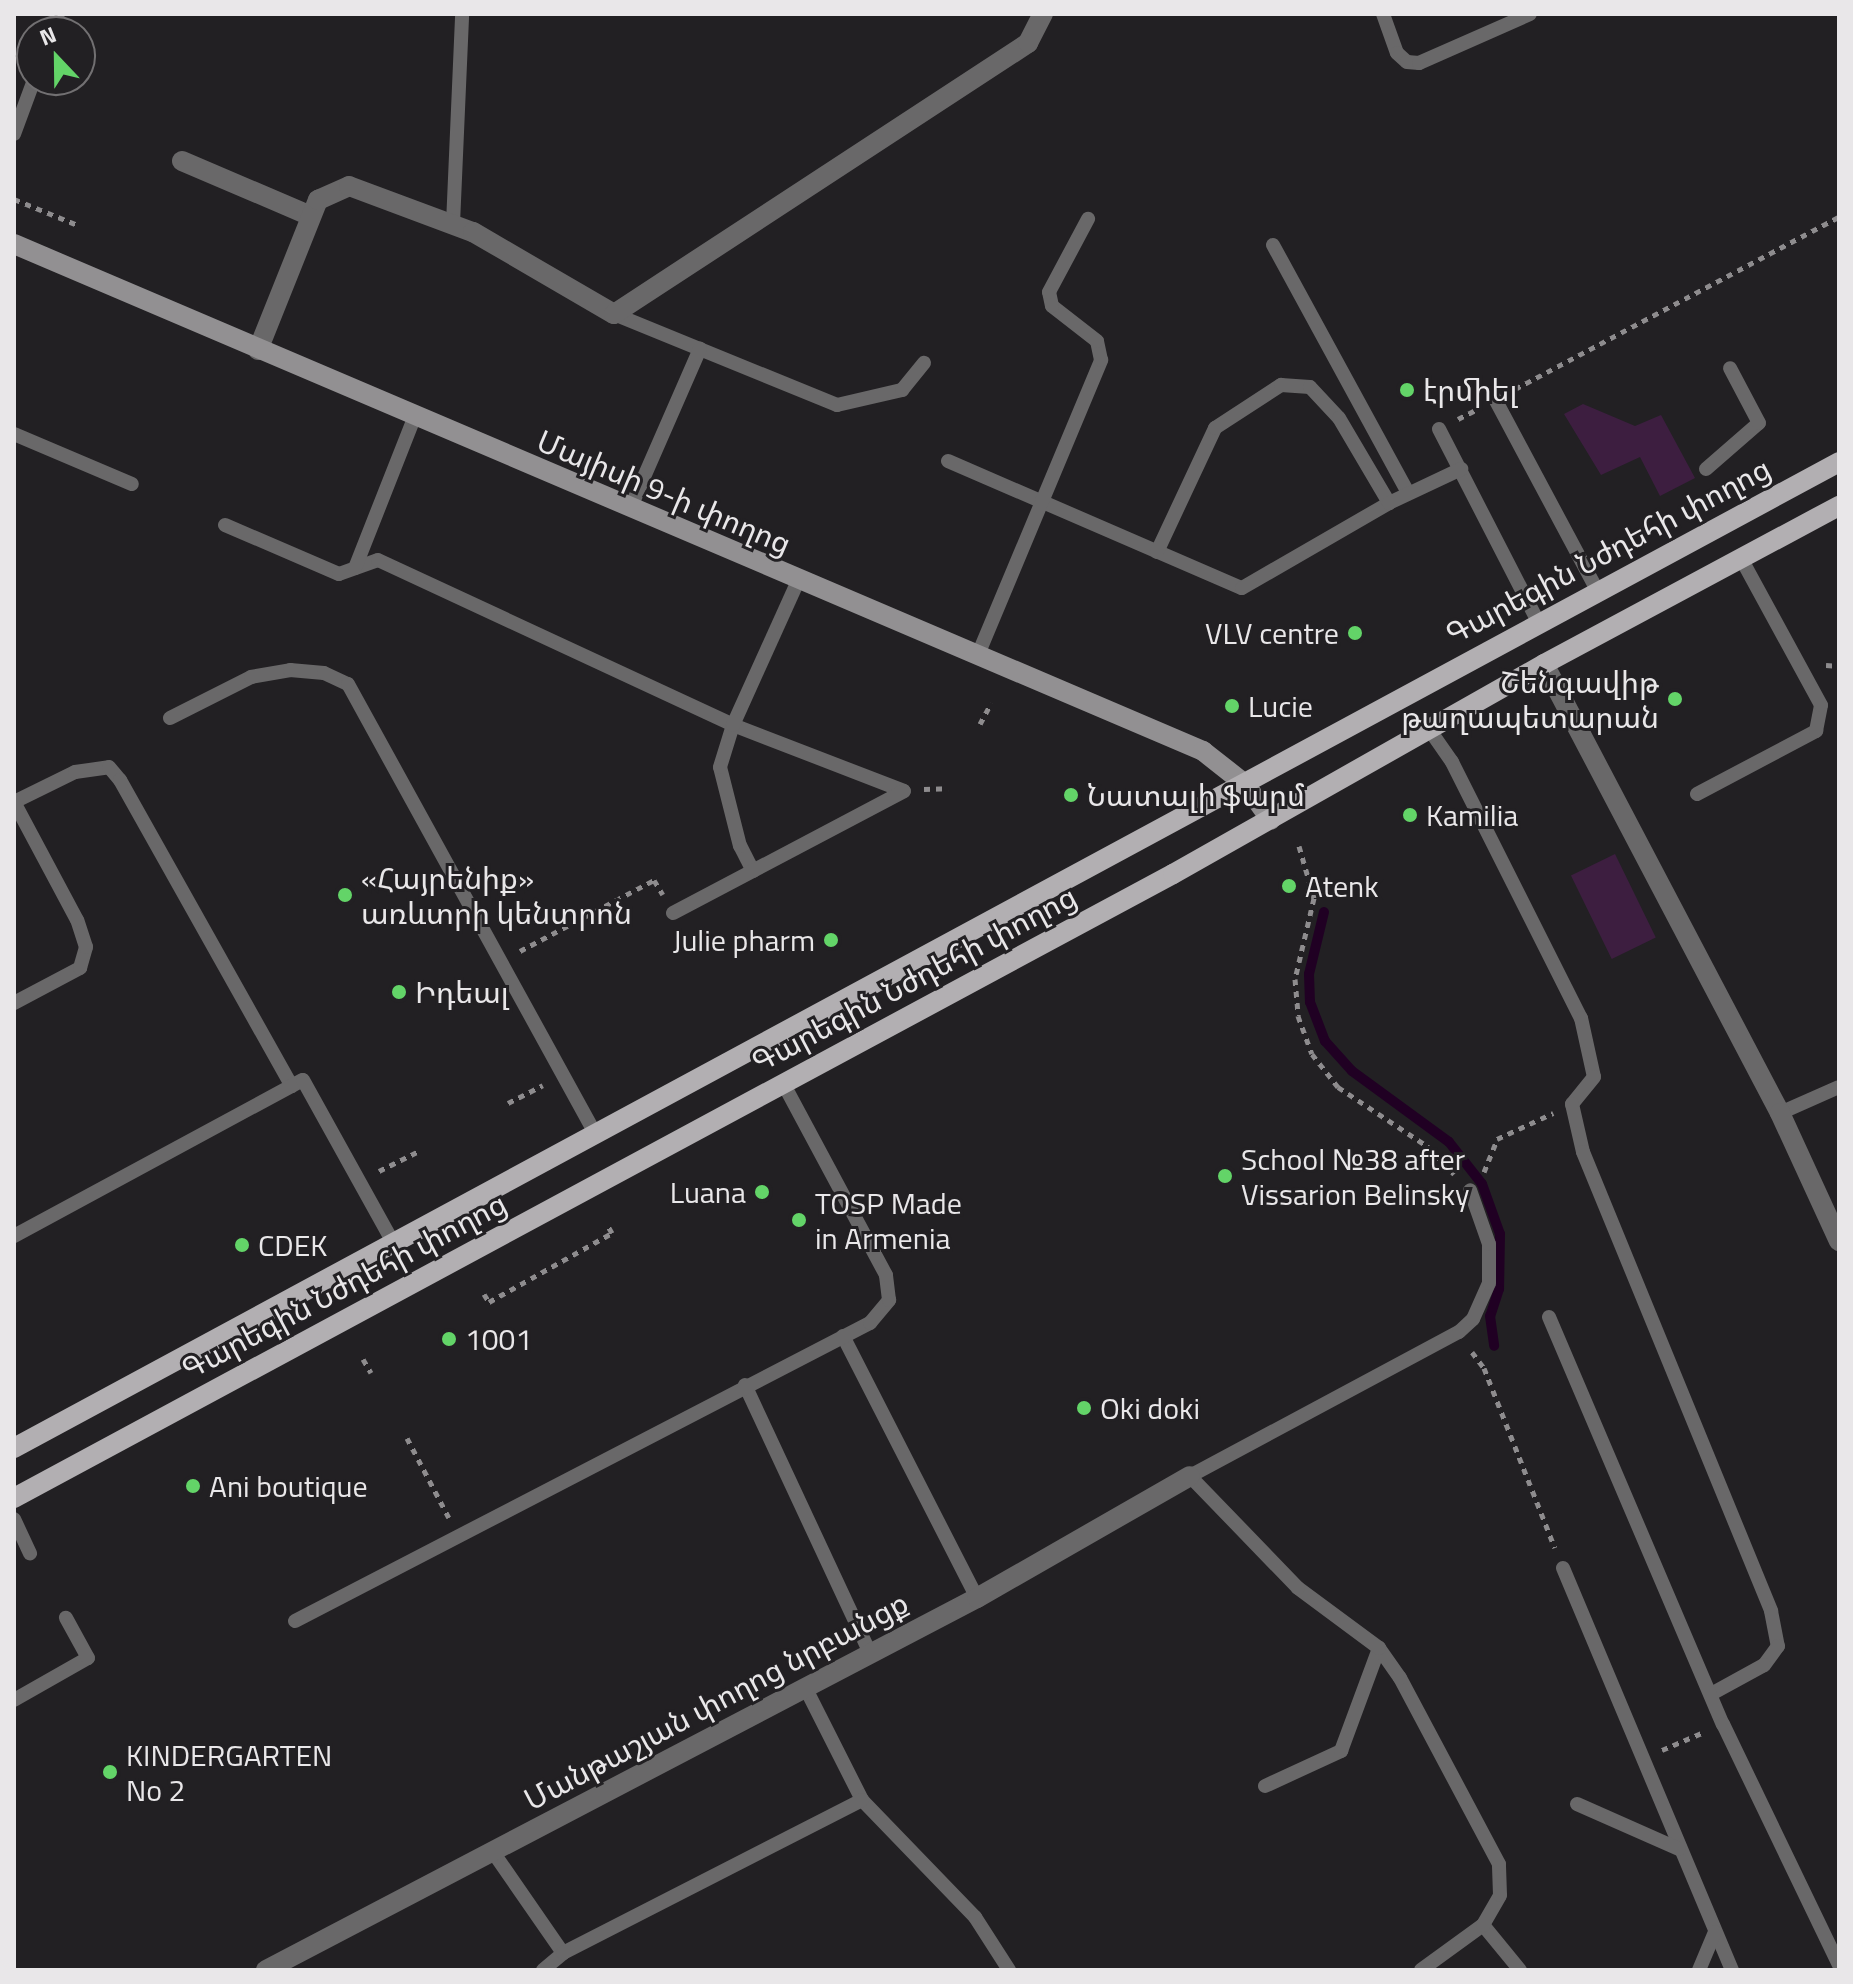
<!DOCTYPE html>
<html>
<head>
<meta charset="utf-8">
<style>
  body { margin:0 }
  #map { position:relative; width:1853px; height:1984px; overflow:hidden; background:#222023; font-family:"Titillium Web","Noto Sans Armenian",sans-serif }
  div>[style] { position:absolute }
  .green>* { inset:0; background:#3d1e40; transform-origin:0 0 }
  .stream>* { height:10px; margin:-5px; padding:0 5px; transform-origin:5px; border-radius:5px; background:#200023 }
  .path>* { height:5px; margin-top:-2.5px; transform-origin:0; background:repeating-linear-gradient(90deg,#8e8c8e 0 6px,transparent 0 12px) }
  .lane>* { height:14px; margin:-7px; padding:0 7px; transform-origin:7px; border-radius:7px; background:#696869 }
  .street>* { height:20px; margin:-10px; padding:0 10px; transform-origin:10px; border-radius:10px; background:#696869 }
  .secondary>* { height:20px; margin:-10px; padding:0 10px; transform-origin:10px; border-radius:10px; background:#929092 }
  .primary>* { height:20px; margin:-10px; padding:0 10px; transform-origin:10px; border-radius:10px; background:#b2afb2 }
  .dots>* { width:22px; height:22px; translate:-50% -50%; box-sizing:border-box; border:4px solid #222023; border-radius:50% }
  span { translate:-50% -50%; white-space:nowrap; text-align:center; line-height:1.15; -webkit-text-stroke:6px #222023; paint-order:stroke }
  .poi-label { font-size:30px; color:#e9e7e9 }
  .left { translate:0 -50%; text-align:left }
  .right { translate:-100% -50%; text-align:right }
  .street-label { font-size:30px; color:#e9e7e9 }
  .frame { position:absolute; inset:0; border:16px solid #e9e7e9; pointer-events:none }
  .north { position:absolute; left:16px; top:16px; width:80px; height:80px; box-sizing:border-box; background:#222023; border:2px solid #727072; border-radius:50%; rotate:338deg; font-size:22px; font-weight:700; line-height:32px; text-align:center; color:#e9e7e9 }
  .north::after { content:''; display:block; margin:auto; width:28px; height:36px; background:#63d468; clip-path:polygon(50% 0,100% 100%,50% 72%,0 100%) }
</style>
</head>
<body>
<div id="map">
  <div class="green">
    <div style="clip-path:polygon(1583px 404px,1635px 426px,1661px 415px,1695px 478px,1660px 496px,1640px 457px,1601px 475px,1564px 414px)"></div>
    <div style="left:1615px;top:854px;width:93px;height:49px;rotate:64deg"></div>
  </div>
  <div class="stream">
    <div style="left:1324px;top:912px;width:64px;rotate:103.6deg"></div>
    <div style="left:1309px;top:974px;width:28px;rotate:88deg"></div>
    <div style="left:1310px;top:1002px;width:42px;rotate:69deg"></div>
    <div style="left:1325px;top:1041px;width:40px;rotate:48deg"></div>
    <div style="left:1352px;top:1071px;width:120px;rotate:36.2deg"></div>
    <div style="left:1449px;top:1142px;width:53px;rotate:51.8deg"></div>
    <div style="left:1482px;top:1184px;width:53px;rotate:70.2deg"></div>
    <div style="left:1500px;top:1234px;width:55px;rotate:91deg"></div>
    <div style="left:1499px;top:1289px;width:28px;rotate:108deg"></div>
    <div style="left:1490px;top:1316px;width:30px;rotate:82deg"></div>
  </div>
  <div class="path">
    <div style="left:14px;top:199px;width:71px;rotate:22.2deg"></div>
    <div style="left:1515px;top:389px;width:367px;rotate:-28deg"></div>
    <div style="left:1458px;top:419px;width:22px;rotate:-27deg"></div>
    <div style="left:1826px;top:665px;width:13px;rotate:4deg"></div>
    <div style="left:980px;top:724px;width:24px;rotate:-62deg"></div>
    <div style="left:924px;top:789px;width:24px;rotate:-2deg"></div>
    <div style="left:1299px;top:846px;width:54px;rotate:73.9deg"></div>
    <div style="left:1314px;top:898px;width:83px;rotate:103.2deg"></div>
    <div style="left:1295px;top:979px;width:37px;rotate:85deg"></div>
    <div style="left:1298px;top:1016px;width:40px;rotate:69.8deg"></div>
    <div style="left:1312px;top:1054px;width:42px;rotate:51.8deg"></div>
    <div style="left:1338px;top:1087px;width:107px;rotate:33.5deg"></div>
    <div style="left:1427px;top:1146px;width:39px;rotate:46deg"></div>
    <div style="left:520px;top:951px;width:152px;rotate:-27.9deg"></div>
    <div style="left:654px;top:880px;width:17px;rotate:59deg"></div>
    <div style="left:508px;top:1103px;width:39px;rotate:-27deg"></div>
    <div style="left:379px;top:1171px;width:47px;rotate:-26.6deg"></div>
    <div style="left:1484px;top:1172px;width:35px;rotate:-68deg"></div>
    <div style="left:1497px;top:1139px;width:62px;rotate:-24.9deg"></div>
    <div style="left:484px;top:1294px;width:9px;rotate:58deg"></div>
    <div style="left:489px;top:1302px;width:141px;rotate:-29.3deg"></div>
    <div style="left:612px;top:1233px;width:8px;rotate:-120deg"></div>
    <div style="left:1472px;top:1352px;width:20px;rotate:53deg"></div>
    <div style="left:1484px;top:1368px;width:193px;rotate:68.5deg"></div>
    <div style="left:363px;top:1359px;width:16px;rotate:60deg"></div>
    <div style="left:407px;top:1438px;width:90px;rotate:62.3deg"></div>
    <div style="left:1662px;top:1750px;width:46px;rotate:-23.2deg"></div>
  </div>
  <div class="lane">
    <div style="left:1383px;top:14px;width:41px;rotate:70.3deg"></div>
    <div style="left:1397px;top:53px;width:13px;rotate:42deg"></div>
    <div style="left:1407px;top:62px;width:12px;rotate:5deg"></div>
    <div style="left:1419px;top:63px;width:121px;rotate:-23.8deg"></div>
    <div style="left:51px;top:32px;width:19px;rotate:-69deg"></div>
    <div style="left:14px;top:134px;width:58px;rotate:-69.7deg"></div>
    <div style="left:453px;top:224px;width:210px;rotate:-87.5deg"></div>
    <div style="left:1273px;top:245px;width:282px;rotate:61.4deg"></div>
    <div style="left:614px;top:314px;width:241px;rotate:22.2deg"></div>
    <div style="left:837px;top:405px;width:67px;rotate:-13deg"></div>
    <div style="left:902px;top:390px;width:35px;rotate:-51deg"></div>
    <div style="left:1495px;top:399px;width:217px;rotate:61.9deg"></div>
    <div style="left:1439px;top:429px;width:217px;rotate:62.8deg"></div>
    <div style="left:14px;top:434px;width:128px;rotate:23deg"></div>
    <div style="left:948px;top:461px;width:320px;rotate:23.4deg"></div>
    <div style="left:1242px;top:588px;width:170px;rotate:-30deg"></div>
    <div style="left:1706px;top:469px;width:70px;rotate:-41deg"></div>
    <div style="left:1759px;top:423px;width:62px;rotate:-117.8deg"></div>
    <div style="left:630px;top:509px;width:175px;rotate:-66.4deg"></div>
    <div style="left:225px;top:525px;width:124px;rotate:23.3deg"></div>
    <div style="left:339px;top:574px;width:41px;rotate:-19.7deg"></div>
    <div style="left:378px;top:560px;width:391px;rotate:24.9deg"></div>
    <div style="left:733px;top:725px;width:183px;rotate:21.1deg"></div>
    <div style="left:1157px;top:552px;width:137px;rotate:-64.9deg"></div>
    <div style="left:1215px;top:428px;width:79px;rotate:-33.1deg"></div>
    <div style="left:1281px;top:385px;width:29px;rotate:4deg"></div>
    <div style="left:1310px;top:387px;width:42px;rotate:46.9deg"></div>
    <div style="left:1339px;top:418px;width:99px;rotate:59.5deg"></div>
    <div style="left:1389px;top:503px;width:80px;rotate:-25.3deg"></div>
    <div style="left:355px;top:568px;width:161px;rotate:-68.5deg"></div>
    <div style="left:977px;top:657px;width:322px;rotate:-67.3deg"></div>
    <div style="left:1101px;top:360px;width:19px;rotate:-102deg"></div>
    <div style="left:1097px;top:341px;width:57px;rotate:-142.1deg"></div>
    <div style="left:1052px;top:306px;width:14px;rotate:-102deg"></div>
    <div style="left:1049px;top:292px;width:83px;rotate:-61.9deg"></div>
    <div style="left:170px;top:718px;width:91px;rotate:-26.8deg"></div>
    <div style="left:251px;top:677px;width:40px;rotate:-10deg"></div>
    <div style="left:290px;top:670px;width:34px;rotate:5deg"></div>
    <div style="left:324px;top:673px;width:26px;rotate:25deg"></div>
    <div style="left:348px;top:684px;width:515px;rotate:61.19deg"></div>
    <div style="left:1429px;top:729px;width:40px;rotate:55.1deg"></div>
    <div style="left:1452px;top:762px;width:287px;rotate:63.3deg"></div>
    <div style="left:1581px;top:1018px;width:60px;rotate:77.6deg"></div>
    <div style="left:1594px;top:1077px;width:35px;rotate:129deg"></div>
    <div style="left:1572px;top:1104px;width:49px;rotate:77.1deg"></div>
    <div style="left:1583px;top:1152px;width:496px;rotate:67.7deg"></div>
    <div style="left:1771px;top:1611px;width:36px;rotate:79deg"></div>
    <div style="left:1778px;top:1646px;width:24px;rotate:126deg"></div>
    <div style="left:1764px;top:1665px;width:60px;rotate:151.3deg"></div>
    <div style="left:1697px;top:794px;width:135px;rotate:-27.9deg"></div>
    <div style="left:1816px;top:731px;width:26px;rotate:-79deg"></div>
    <div style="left:1821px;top:705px;width:167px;rotate:-118.6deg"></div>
    <div style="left:14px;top:802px;width:68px;rotate:-26.2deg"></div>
    <div style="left:75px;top:772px;width:34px;rotate:-8deg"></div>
    <div style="left:109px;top:767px;width:17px;rotate:50deg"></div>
    <div style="left:120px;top:780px;width:351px;rotate:60.7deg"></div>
    <div style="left:753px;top:871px;width:28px;rotate:-117deg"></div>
    <div style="left:740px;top:846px;width:81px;rotate:-104.2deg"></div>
    <div style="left:720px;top:767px;width:44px;rotate:-72.8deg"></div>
    <div style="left:733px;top:725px;width:158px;rotate:-65.7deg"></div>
    <div style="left:673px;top:913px;width:261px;rotate:-27.8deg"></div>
    <div style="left:14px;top:1003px;width:75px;rotate:-27.9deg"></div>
    <div style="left:80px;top:968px;width:22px;rotate:-74deg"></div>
    <div style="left:86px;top:947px;width:28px;rotate:-108deg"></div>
    <div style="left:77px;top:920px;width:134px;rotate:-118.1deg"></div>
    <div style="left:1780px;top:1113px;width:64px;rotate:-23.8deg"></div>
    <div style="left:14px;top:1236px;width:328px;rotate:-28.4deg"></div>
    <div style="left:303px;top:1080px;width:188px;rotate:61deg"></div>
    <div style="left:1549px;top:1317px;width:443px;rotate:66.9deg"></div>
    <div style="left:1723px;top:1724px;width:267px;rotate:64.3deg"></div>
    <div style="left:843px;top:1336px;width:294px;rotate:62.9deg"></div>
    <div style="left:745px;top:1385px;width:296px;rotate:65deg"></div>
    <div style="left:14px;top:1519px;width:38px;rotate:65deg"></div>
    <div style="left:1563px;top:1568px;width:436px;rotate:67.2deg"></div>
    <div style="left:295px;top:1621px;width:648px;rotate:-27.4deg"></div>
    <div style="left:870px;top:1323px;width:30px;rotate:-50deg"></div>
    <div style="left:889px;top:1300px;width:25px;rotate:-97deg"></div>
    <div style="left:886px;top:1275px;width:218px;rotate:-118.2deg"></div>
    <div style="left:806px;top:1689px;width:124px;rotate:63.2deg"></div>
    <div style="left:862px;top:1800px;width:163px;rotate:46deg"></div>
    <div style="left:975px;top:1917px;width:63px;rotate:57.3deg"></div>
    <div style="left:14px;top:1700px;width:85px;rotate:-29.6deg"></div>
    <div style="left:88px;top:1658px;width:46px;rotate:-118.8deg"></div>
    <div style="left:1265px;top:1786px;width:84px;rotate:-24.7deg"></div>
    <div style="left:1341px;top:1751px;width:110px;rotate:-69.7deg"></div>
    <div style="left:1577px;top:1804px;width:111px;rotate:23.8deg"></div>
    <div style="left:493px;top:1852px;width:123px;rotate:55.3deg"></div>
    <div style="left:1483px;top:1925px;width:58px;rotate:50.6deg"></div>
    <div style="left:543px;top:1970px;width:26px;rotate:-40deg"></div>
    <div style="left:563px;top:1953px;width:336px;rotate:-27.1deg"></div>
    <div style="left:1421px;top:1970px;width:77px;rotate:-36deg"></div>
    <div style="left:1483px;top:1925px;width:34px;rotate:-60deg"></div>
    <div style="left:1500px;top:1895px;width:31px;rotate:-92deg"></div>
    <div style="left:1499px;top:1864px;width:211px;rotate:-118deg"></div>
    <div style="left:1400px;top:1678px;width:37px;rotate:-125deg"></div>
    <div style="left:1379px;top:1648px;width:101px;rotate:-143.5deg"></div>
    <div style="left:1298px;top:1588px;width:156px;rotate:-134deg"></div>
    <div style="left:1190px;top:1476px;width:305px;rotate:-28.2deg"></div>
    <div style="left:1459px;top:1332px;width:19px;rotate:-43deg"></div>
    <div style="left:1473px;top:1319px;width:39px;rotate:-66deg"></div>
    <div style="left:1489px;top:1283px;width:39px;rotate:-90deg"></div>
    <div style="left:1489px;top:1244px;width:57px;rotate:-109.4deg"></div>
    <div style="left:1699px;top:1970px;width:41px;rotate:-67.2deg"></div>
  </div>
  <div class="street">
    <div style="left:182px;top:161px;width:140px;rotate:23.1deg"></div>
    <div style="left:258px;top:350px;width:162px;rotate:-68.2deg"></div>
    <div style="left:318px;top:200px;width:34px;rotate:-24deg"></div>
    <div style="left:349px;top:186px;width:132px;rotate:20.4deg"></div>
    <div style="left:473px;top:232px;width:163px;rotate:30.2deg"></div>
    <div style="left:614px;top:314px;width:495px;rotate:-33.2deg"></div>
    <div style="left:1028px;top:43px;width:33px;rotate:-63deg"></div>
    <div style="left:1544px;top:664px;width:507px;rotate:62.27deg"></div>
    <div style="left:1780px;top:1113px;width:141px;rotate:65.3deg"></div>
    <div style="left:266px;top:1970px;width:802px;rotate:-27.62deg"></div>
    <div style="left:977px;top:1598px;width:245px;rotate:-29.8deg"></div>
  </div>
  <div class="secondary">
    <div style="left:14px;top:244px;width:1293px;rotate:23.09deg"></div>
    <div style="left:1203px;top:751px;width:53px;rotate:38.2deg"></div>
    <div style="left:1245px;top:784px;width:44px;rotate:54.2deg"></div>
  </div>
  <div class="primary">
    <div style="left:14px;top:1448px;width:2074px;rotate:-28.38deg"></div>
    <div style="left:14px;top:1498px;width:1316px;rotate:-28.3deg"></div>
    <div style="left:1173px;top:874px;width:426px;rotate:-29.5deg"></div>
    <div style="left:1544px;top:664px;width:335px;rotate:-28.2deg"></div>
  </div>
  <div class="dots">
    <div style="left:1407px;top:390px;background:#63d468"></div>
    <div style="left:1355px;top:633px;background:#63d468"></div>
    <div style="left:1675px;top:699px;background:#63d468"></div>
    <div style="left:1232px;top:706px;background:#63d468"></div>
    <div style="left:1071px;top:795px;background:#63d468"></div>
    <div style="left:1410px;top:815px;background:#63d468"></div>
    <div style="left:1289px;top:886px;background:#63d468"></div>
    <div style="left:345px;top:895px;background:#63d468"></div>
    <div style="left:831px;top:940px;background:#63d468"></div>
    <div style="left:399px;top:992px;background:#63d468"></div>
    <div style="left:1225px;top:1176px;background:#63d468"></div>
    <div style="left:762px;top:1192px;background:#63d468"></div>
    <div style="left:799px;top:1220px;background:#63d468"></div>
    <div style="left:242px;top:1245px;background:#63d468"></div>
    <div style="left:449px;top:1339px;background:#63d468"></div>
    <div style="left:1084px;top:1408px;background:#63d468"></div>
    <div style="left:193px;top:1486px;background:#63d468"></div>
    <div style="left:110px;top:1772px;background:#63d468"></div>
  </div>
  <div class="poi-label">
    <span class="left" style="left:1423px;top:390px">էրմիել</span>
    <span class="right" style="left:1339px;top:633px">VLV centre</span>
    <span class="right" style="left:1659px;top:699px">Շենգավիթ<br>թաղապետարան</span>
    <span class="left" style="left:1248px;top:706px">Lucie</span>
    <span class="left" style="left:1087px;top:795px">Նատալի ֆարմ</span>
    <span class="left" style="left:1426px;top:815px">Kamilia</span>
    <span class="left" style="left:361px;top:895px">«Հայրենիք»<br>առևտրի կենտրոն</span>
    <span class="left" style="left:1305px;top:886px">Atenk</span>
    <span class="right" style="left:815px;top:940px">Julie pharm</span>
    <span class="left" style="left:415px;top:992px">Իդեալ</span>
    <span class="left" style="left:1241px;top:1176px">School №38 after<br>Vissarion Belinsky</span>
    <span class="right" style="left:746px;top:1192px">Luana</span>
    <span class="left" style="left:815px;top:1220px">TOSP Made<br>in Armenia</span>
    <span class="left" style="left:258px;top:1245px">CDEK</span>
    <span class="left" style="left:465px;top:1339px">1001</span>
    <span class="left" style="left:1100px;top:1408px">Oki doki</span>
    <span class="left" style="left:209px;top:1486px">Ani boutique</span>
    <span class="left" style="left:126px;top:1772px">KINDERGARTEN<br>No 2</span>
  </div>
  <div class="street-label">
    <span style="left:664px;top:492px;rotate:23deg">Մայիսի 9-ի փողոց</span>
    <span style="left:1608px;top:551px;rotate:-28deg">Գարեգին Նժդեհի փողոց</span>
    <span style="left:914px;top:979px;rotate:-28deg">Գարեգին Նժդեհի փողոց</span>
    <span style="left:344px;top:1286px;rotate:-28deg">Գարեգին Նժդեհի փողոց</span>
    <span style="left:716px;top:1701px;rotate:-28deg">Մանթաշյան փողոց նրբանցք</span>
  </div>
  <div class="frame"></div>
  <div class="north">N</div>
</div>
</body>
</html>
